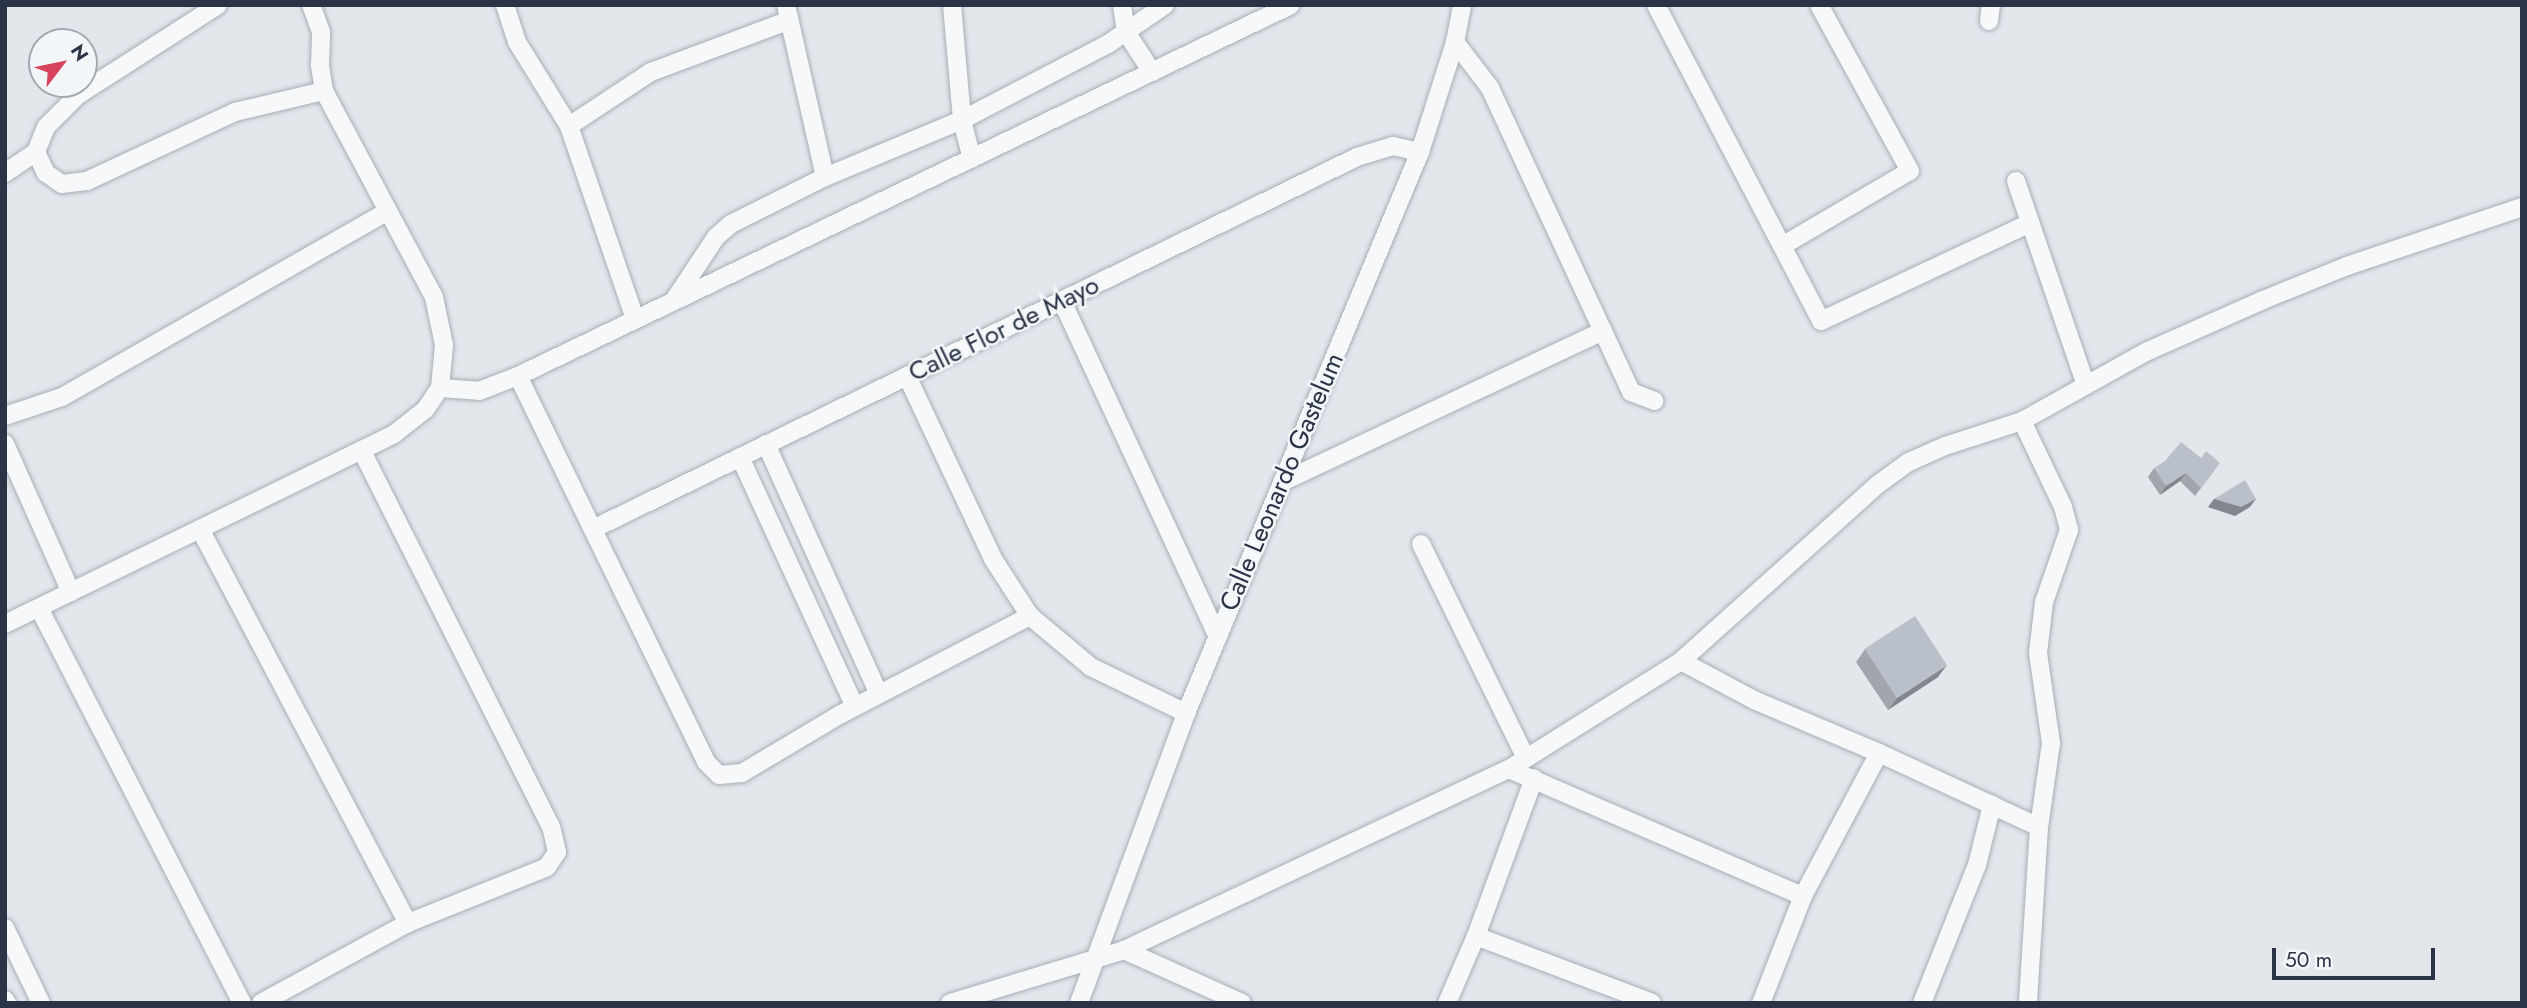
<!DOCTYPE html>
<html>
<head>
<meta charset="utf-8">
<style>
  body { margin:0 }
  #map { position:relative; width:2527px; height:1008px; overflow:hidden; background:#e3e7ec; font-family:Jost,sans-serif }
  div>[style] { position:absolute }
  .roads { filter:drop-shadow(0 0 2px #a8aeb7) drop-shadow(0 0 2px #a8aeb7) }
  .street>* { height:18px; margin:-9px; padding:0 9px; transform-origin:9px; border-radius:9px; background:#f6f8fa }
  .wall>* { inset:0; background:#a0a5ae }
  .shaded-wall>* { inset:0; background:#82868d }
  .building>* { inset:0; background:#bac0ca; transform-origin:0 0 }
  span { translate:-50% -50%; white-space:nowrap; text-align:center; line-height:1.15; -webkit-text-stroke:5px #f3f6f9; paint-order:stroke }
  .street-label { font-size:26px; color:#2a3446 }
  .frame { position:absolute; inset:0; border:7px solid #2a3446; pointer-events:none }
  .north { position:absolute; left:28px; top:28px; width:70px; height:70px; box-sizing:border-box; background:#f3f6f9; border:2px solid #a3a8b1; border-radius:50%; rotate:58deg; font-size:19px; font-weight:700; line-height:28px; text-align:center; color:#2a3446 }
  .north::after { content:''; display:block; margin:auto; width:24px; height:32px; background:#d6435b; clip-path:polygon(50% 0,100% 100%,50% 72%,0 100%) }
  .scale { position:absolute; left:2272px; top:948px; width:163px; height:32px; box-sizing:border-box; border:4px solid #2a3446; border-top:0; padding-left:9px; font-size:21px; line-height:24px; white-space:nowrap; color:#2a3446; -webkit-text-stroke:5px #f3f6f9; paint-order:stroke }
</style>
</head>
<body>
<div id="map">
  <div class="roads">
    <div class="street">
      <div style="left:505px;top:5px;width:39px;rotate:72deg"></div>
      <div style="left:517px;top:42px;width:99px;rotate:58.2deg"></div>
      <div style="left:569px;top:126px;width:204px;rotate:71.1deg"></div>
      <div style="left:786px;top:5px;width:176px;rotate:77.2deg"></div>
      <div style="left:952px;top:5px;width:115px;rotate:85deg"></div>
      <div style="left:962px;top:120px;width:40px;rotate:75.6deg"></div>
      <div style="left:1122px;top:5px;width:27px;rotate:82deg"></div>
      <div style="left:1126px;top:32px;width:48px;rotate:57deg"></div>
      <div style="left:1656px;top:5px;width:356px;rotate:62.4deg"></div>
      <div style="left:1821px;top:321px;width:231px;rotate:-25.1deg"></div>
      <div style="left:1989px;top:21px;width:16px;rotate:-83deg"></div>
      <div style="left:1455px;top:42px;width:58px;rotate:52.7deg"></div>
      <div style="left:1490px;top:88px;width:335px;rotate:65.1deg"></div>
      <div style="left:1631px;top:392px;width:25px;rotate:21deg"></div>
      <div style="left:569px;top:126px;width:98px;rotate:-33.4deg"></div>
      <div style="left:651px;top:72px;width:148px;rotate:-20.5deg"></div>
      <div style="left:36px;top:152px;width:23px;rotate:65deg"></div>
      <div style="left:46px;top:173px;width:19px;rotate:35deg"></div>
      <div style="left:62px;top:184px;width:25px;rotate:-7deg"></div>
      <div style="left:87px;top:181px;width:163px;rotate:-25deg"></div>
      <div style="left:235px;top:112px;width:91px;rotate:-13.3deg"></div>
      <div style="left:5px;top:173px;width:37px;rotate:-34deg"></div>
      <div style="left:36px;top:152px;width:27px;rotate:-68deg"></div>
      <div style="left:46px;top:127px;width:45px;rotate:-45deg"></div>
      <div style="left:78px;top:95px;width:166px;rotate:-32.7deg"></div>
      <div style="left:2016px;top:181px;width:216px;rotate:71.1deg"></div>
      <div style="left:1782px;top:246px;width:148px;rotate:-30.4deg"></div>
      <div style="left:1910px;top:171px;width:189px;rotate:-118.7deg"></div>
      <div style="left:675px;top:299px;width:74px;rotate:-56.5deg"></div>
      <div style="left:716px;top:237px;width:20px;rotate:-41deg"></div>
      <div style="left:731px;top:224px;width:105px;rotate:-26.6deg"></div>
      <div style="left:825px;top:177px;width:148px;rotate:-22.6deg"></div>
      <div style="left:962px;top:120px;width:165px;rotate:-27.5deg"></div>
      <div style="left:1108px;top:44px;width:69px;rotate:-34.4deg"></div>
      <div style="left:1062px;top:301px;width:370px;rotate:65.1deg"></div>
      <div style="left:518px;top:376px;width:429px;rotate:64deg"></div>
      <div style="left:706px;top:762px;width:18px;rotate:45deg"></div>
      <div style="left:719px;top:775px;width:23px;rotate:-5deg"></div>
      <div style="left:742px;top:773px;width:115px;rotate:-30.8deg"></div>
      <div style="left:841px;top:714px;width:213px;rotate:-27.4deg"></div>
      <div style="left:907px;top:376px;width:202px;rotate:64.8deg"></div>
      <div style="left:993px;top:559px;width:68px;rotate:57deg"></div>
      <div style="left:1030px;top:616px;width:80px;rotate:39.9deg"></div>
      <div style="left:1091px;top:667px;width:106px;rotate:25.8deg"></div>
      <div style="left:440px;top:388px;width:39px;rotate:4deg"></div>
      <div style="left:479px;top:391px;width:42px;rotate:-21deg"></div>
      <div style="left:518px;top:376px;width:857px;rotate:-25.64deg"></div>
      <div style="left:5px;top:416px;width:60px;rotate:-18.4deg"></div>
      <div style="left:62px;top:397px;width:375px;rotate:-29.7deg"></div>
      <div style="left:2022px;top:421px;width:95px;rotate:64.5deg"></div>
      <div style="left:2063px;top:507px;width:24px;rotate:75deg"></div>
      <div style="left:2069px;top:530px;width:76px;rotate:109.1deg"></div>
      <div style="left:2044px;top:602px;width:51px;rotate:96.7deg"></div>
      <div style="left:2038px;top:653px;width:91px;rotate:81.8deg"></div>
      <div style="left:2051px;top:743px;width:85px;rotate:98.1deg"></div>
      <div style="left:2039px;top:827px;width:176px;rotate:93.6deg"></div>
      <div style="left:5px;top:444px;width:162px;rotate:66deg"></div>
      <div style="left:766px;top:444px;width:274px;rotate:65.7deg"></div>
      <div style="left:740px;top:457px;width:275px;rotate:65.3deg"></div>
      <div style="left:1282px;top:482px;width:355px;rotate:-25.2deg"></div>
      <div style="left:200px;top:529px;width:446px;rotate:62.2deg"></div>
      <div style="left:593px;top:529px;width:850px;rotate:-25.96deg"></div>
      <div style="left:1357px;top:157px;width:38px;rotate:-17deg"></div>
      <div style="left:1393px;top:146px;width:28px;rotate:13deg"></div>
      <div style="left:1421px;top:544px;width:238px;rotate:63.9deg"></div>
      <div style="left:39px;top:608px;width:444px;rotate:62.8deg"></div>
      <div style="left:5px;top:624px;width:433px;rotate:-26deg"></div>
      <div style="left:394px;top:434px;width:39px;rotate:-38deg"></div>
      <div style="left:425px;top:410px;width:27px;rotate:-56deg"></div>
      <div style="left:440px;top:388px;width:43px;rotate:-84.7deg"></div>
      <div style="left:444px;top:345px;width:49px;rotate:-101.8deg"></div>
      <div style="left:434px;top:297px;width:234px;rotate:-118.1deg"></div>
      <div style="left:324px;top:91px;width:26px;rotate:-99deg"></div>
      <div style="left:320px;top:65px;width:33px;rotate:-88deg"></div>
      <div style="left:321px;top:32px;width:29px;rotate:-110deg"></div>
      <div style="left:1681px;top:661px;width:83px;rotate:28.1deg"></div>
      <div style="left:1754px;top:700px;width:136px;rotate:23deg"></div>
      <div style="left:1879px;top:753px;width:162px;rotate:118deg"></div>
      <div style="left:1803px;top:896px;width:115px;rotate:111.4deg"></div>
      <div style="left:1879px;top:753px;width:176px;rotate:24.8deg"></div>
      <div style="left:1509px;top:769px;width:320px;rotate:23.4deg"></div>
      <div style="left:5px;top:928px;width:83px;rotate:64.4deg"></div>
      <div style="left:1476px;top:936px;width:188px;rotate:20.8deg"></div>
      <div style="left:1124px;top:950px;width:129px;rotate:24.2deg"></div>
      <div style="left:5px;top:1000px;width:4px;rotate:56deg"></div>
      <div style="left:261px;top:1003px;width:167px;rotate:-28.6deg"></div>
      <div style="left:408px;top:923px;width:150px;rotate:-21.9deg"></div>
      <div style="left:547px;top:867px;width:18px;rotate:-56deg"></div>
      <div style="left:557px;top:852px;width:26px;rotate:-103deg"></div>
      <div style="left:551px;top:827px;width:422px;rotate:-116.7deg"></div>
      <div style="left:950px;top:1003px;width:182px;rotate:-16.9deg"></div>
      <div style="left:1124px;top:950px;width:425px;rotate:-25.2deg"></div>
      <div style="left:1509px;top:769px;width:203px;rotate:-32.1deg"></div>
      <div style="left:1681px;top:661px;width:263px;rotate:-41.9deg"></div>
      <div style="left:1877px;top:485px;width:39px;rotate:-36deg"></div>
      <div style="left:1909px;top:462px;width:39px;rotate:-24deg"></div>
      <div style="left:1945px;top:446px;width:81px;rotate:-18deg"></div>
      <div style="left:2022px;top:421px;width:144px;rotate:-29.1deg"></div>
      <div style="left:2148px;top:351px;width:126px;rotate:-23.9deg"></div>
      <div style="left:2263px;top:300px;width:91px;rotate:-22deg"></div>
      <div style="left:2347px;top:266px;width:185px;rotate:-18.6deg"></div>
      <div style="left:1079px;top:1003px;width:309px;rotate:-69.7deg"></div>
      <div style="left:1186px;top:713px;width:608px;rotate:-67.36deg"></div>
      <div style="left:1420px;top:152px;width:115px;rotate:-72.3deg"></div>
      <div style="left:1455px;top:42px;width:38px;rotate:-79deg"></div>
      <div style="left:1447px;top:1003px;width:73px;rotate:-66.6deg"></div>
      <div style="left:1476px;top:936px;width:168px;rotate:-69.8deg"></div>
      <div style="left:1922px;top:1003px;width:149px;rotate:-68.3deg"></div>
      <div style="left:1977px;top:865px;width:62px;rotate:-76deg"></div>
    </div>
  </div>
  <div class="wall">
    <div style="clip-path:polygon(2154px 468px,2214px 471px,2195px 496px,2180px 481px,2160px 495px,2148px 477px)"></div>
    <div style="clip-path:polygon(1865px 649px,1938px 677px,1888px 710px,1856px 662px)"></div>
  </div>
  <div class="shaded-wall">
    <div style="clip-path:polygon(2186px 473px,2180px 481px,2160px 495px,2166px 486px)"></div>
    <div style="clip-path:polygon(2214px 499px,2256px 499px,2250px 507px,2235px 516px,2208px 507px)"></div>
    <div style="clip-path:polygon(1947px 665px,1938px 677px,1888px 710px,1897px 698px)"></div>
  </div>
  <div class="building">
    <div style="clip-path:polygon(2181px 442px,2201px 458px,2206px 451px,2220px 463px,2201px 488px,2186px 473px,2166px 486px,2154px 468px,2165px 461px)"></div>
    <div style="clip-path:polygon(2245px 480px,2256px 499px,2241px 507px,2214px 499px)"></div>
    <div style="left:1915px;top:616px;width:59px;height:60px;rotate:57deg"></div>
  </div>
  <div class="street-label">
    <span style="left:1004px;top:329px;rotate:-26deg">Calle Flor de Mayo</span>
    <span style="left:1282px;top:482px;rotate:-67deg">Calle Leonardo Gastelum</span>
  </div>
  <div class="frame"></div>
  <div class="north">N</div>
  <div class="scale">50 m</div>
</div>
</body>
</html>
